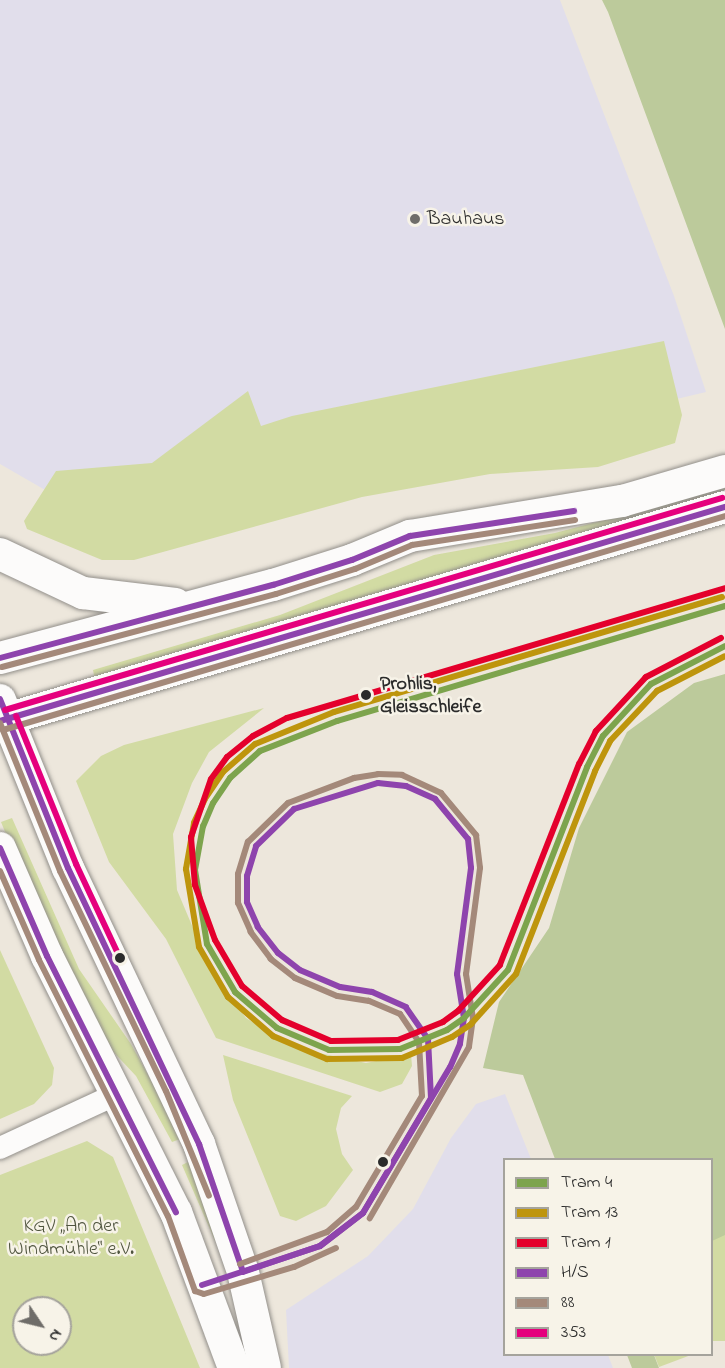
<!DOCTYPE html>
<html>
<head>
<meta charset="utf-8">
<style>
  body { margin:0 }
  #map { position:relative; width:725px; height:1368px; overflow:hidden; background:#ede7dc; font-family:"Indie Flower",sans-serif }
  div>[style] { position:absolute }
  .built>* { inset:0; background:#e1deeb }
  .green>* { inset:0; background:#d2dba3; transform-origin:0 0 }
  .forest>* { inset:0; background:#bcca9b }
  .roads { filter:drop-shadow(0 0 2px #928f8a) drop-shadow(0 0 2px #928f8a) }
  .street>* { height:22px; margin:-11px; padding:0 11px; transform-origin:11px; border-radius:11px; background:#fcfbfa }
  .secondary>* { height:32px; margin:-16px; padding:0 16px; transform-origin:16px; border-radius:16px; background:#fcfbfa }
  .bus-1>* { height:6px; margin:-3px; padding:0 3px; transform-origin:3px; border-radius:3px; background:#8e44ad }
  .bus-2>* { height:6px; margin:-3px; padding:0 3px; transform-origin:3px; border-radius:3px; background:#a4897a }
  .bus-3>* { height:6px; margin:-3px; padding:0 3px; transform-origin:3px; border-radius:3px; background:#e5007d }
  .tram-1>* { height:6px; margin:-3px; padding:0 3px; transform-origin:3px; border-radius:3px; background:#7da44d }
  .tram-2>* { height:6px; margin:-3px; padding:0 3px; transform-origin:3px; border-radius:3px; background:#be950d }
  .tram-3>* { height:6px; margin:-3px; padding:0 3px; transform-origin:3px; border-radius:3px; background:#e4002c }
  .dots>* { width:16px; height:16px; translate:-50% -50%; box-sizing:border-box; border:3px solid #f7f3e8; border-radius:50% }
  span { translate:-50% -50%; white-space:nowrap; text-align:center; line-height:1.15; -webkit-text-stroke:5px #f7f3e8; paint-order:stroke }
  .poi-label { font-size:20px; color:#2b2b2b }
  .left { translate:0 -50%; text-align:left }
  .stop-label { font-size:20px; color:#2b2b2b; font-weight:700 }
  .park-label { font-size:20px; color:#4f543e }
  .legend { position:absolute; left:503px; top:1158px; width:210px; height:198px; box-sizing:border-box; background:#f7f3e8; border:2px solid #a5a39c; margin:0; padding:8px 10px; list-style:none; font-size:18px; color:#2b2b2b }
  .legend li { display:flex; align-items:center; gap:12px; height:30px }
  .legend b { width:30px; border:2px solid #a5a39c }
  .north { position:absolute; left:12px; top:1296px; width:60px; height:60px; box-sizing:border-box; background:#f7f3e8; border:2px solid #a5a39c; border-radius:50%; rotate:125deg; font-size:16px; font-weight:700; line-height:24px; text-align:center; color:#2b2b2b }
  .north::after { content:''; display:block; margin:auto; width:21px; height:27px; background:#6f6d69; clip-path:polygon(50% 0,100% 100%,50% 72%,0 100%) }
</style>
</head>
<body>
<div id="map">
  <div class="built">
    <div style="clip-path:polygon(0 0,560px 0,674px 296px,706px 392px,259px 498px,106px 525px,0 464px)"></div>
    <div style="clip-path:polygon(505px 1094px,531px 1159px,504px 1160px,504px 1354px,608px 1355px,613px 1368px,289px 1368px,286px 1310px,368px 1256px,413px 1209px,451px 1138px,476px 1104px)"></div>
  </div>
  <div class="green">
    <div style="clip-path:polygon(664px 341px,682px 415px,675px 443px,598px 467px,490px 474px,362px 497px,134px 560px,102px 560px,27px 529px,24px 521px,56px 471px,152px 463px,248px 391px,261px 426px,292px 416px)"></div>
    <div style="clip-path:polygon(725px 488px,725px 495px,95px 680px,93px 670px,280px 615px,434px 555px,555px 533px)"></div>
    <div style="clip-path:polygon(264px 708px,209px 752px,192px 783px,173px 834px,177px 890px,212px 973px,246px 1018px,285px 1042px,319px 1053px,366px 1063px,411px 1054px,412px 1066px,402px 1084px,380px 1092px,216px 1038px,166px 939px,109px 862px,76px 781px,101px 756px,124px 745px)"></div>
    <div style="clip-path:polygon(12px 818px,79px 969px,131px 1044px,183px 1138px,172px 1142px,136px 1076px,105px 1043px,29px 890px,1px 822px)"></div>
    <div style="clip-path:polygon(0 950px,54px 1068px,52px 1085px,34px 1104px,0 1119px)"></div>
    <div style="clip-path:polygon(223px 1055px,352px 1096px,341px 1108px,336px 1129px,342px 1154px,353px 1170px,326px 1206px,296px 1221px,280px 1216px,233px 1100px)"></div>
    <div style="clip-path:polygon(evenodd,87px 1141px,113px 1157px,200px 1368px,0 1368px,0 1175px,87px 1141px,24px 1308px,60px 1308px,60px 1344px,24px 1344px,24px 1308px)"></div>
    <div style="clip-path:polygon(192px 1160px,221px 1239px,215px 1241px,182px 1165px)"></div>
    <div style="left:725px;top:1235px;width:106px;height:14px;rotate:90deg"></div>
    <div style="clip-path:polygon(654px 1354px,691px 1355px,659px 1367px)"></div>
  </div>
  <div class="forest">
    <div style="clip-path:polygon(602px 0,725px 0,725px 329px,608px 12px)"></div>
    <div style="clip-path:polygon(725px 674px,725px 1235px,712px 1241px,712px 1160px,555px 1159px,523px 1075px,483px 1068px,499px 1002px,549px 928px,579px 828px,627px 732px,694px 683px)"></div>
    <div style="clip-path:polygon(627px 1355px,654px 1355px,659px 1368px,632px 1368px)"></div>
  </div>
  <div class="roads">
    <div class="street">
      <div style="left:0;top:1148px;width:129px;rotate:-24.8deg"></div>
    </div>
    <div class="secondary">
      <div style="left:0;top:554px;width:92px;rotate:25.2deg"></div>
      <div style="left:83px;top:593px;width:93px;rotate:6.8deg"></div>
      <div style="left:0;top:658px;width:283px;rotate:-15deg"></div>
      <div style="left:273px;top:585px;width:83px;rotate:-17.6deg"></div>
      <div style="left:352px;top:560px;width:63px;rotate:-22.5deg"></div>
      <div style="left:410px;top:536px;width:215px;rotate:-9.4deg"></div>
      <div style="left:622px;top:501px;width:107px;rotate:-16.2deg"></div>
      <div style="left:0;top:700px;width:181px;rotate:68deg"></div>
      <div style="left:68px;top:868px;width:306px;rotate:64.6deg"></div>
      <div style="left:199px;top:1144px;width:135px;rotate:71deg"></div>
      <div style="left:243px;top:1272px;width:98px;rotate:77.1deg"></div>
      <div style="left:0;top:721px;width:756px;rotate:-16.45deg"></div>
      <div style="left:0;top:848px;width:118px;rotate:66.5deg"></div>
      <div style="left:47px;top:956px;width:287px;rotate:63.3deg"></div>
      <div style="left:176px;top:1212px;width:166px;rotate:69.6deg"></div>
    </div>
  </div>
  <div class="bus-1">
    <div style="left:0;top:658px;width:283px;rotate:-15deg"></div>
    <div style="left:273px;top:585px;width:83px;rotate:-17.6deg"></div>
    <div style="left:352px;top:560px;width:63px;rotate:-22.5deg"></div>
    <div style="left:410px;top:536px;width:166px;rotate:-8.7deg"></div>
    <div style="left:0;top:699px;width:182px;rotate:68.1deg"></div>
    <div style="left:68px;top:868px;width:306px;rotate:64.6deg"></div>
    <div style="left:199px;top:1144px;width:135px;rotate:71deg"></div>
    <div style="left:0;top:721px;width:756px;rotate:-16.45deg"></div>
    <div style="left:378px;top:783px;width:28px;rotate:6deg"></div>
    <div style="left:406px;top:786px;width:32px;rotate:24deg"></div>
    <div style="left:435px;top:799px;width:52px;rotate:50.5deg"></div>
    <div style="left:468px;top:839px;width:29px;rotate:84deg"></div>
    <div style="left:471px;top:868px;width:107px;rotate:97.5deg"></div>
    <div style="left:457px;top:974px;width:45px;rotate:81deg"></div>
    <div style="left:464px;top:1018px;width:26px;rotate:99deg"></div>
    <div style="left:460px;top:1044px;width:25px;rotate:113deg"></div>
    <div style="left:450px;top:1067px;width:170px;rotate:120.8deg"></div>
    <div style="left:363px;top:1213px;width:134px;rotate:-59.4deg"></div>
    <div style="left:431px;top:1098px;width:59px;rotate:-92.9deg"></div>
    <div style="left:428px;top:1039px;width:39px;rotate:-125deg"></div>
    <div style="left:406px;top:1007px;width:37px;rotate:-156deg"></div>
    <div style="left:372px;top:992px;width:32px;rotate:-171deg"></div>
    <div style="left:340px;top:987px;width:43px;rotate:-157deg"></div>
    <div style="left:300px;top:970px;width:28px;rotate:-142deg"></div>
    <div style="left:278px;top:953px;width:33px;rotate:-128deg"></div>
    <div style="left:258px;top:927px;width:27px;rotate:-114deg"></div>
    <div style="left:247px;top:902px;width:26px;rotate:-90deg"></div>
    <div style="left:247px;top:876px;width:31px;rotate:-73deg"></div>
    <div style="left:256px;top:846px;width:53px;rotate:-44.2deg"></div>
    <div style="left:294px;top:809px;width:88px;rotate:-17.2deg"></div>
    <div style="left:0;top:848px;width:118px;rotate:66.5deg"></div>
    <div style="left:47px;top:956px;width:287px;rotate:63.3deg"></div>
    <div style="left:320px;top:1246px;width:54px;rotate:-37.5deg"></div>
    <div style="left:320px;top:1246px;width:54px;rotate:-37.5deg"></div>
    <div style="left:243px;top:1272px;width:81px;rotate:-18.7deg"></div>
    <div style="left:202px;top:1285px;width:124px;rotate:-18.3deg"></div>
  </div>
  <div class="bus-2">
    <div style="left:2px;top:667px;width:284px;rotate:-14.9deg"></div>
    <div style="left:276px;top:594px;width:83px;rotate:-17.6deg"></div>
    <div style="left:355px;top:569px;width:62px;rotate:-22.8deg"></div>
    <div style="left:412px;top:545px;width:165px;rotate:-8.7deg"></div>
    <div style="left:0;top:723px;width:160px;rotate:67.9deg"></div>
    <div style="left:60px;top:871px;width:244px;rotate:64.3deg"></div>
    <div style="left:166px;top:1091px;width:113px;rotate:67.7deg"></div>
    <div style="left:3px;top:730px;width:753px;rotate:-16.51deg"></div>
    <div style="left:0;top:871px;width:97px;rotate:66.3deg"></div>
    <div style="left:39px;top:960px;width:287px;rotate:63.3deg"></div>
    <div style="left:168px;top:1216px;width:80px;rotate:70.2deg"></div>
    <div style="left:195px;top:1291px;width:9px;rotate:18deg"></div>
    <div style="left:204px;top:1294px;width:94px;rotate:-16.7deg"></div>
    <div style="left:294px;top:1267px;width:46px;rotate:-24.3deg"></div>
    <div style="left:240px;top:1264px;width:93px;rotate:-20.2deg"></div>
    <div style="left:327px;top:1232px;width:38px;rotate:-41deg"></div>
    <div style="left:356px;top:1207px;width:129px;rotate:-59.3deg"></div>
    <div style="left:422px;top:1096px;width:54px;rotate:-93.2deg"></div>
    <div style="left:419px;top:1042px;width:34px;rotate:-124deg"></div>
    <div style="left:400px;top:1014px;width:34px;rotate:-157deg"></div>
    <div style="left:369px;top:1001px;width:32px;rotate:-171deg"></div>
    <div style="left:337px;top:996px;width:46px;rotate:-156.8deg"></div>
    <div style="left:295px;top:978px;width:31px;rotate:-142deg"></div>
    <div style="left:271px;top:959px;width:34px;rotate:-127deg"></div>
    <div style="left:251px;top:932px;width:32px;rotate:-114deg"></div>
    <div style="left:238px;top:903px;width:29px;rotate:-90deg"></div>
    <div style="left:238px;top:874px;width:34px;rotate:-73deg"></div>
    <div style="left:248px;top:842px;width:56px;rotate:-44.3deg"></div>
    <div style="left:288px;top:803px;width:71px;rotate:-20.7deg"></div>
    <div style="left:354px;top:778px;width:24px;rotate:-9deg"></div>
    <div style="left:378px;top:774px;width:24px;rotate:2deg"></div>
    <div style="left:402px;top:775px;width:43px;rotate:24.8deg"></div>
    <div style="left:441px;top:793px;width:55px;rotate:50.2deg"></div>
    <div style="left:476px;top:835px;width:33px;rotate:83deg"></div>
    <div style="left:480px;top:868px;width:107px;rotate:97.5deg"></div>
    <div style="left:466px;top:974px;width:45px;rotate:81deg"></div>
    <div style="left:473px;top:1018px;width:29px;rotate:98deg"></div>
    <div style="left:469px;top:1047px;width:198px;rotate:120.1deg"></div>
  </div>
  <div class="bus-3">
    <div style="left:5px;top:710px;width:748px;rotate:-16.47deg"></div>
    <div style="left:16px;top:716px;width:160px;rotate:67.9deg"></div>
    <div style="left:76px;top:864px;width:104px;rotate:64.9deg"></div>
  </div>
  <div class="tram-1">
    <div style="left:725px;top:606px;width:405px;rotate:163.5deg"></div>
    <div style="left:337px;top:721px;width:83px;rotate:158.7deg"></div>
    <div style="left:260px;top:751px;width:40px;rotate:138deg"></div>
    <div style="left:230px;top:778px;width:30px;rotate:124deg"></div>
    <div style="left:213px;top:803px;width:25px;rotate:113deg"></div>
    <div style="left:203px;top:826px;width:45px;rotate:100.3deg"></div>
    <div style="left:195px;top:870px;width:75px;rotate:80.8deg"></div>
    <div style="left:207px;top:944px;width:56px;rotate:59.7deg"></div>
    <div style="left:235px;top:992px;width:55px;rotate:40.6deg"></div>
    <div style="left:277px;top:1028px;width:56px;rotate:22.9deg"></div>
    <div style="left:329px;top:1050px;width:71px;rotate:-0.8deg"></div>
    <div style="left:400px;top:1049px;width:51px;rotate:-22deg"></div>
    <div style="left:447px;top:1030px;width:21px;rotate:-35deg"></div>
    <div style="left:464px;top:1018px;width:65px;rotate:-47.5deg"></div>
    <div style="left:508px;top:970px;width:218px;rotate:-68.7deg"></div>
    <div style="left:587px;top:767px;width:35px;rotate:-63deg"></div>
    <div style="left:603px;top:736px;width:71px;rotate:-47.3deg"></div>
    <div style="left:651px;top:684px;width:83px;rotate:-27.2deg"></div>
  </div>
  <div class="tram-2">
    <div style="left:722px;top:597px;width:405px;rotate:163.5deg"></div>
    <div style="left:334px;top:712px;width:85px;rotate:157.9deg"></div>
    <div style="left:255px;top:744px;width:43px;rotate:138.8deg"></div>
    <div style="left:223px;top:772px;width:32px;rotate:124deg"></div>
    <div style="left:205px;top:799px;width:26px;rotate:115deg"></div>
    <div style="left:194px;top:823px;width:47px;rotate:99.9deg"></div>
    <div style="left:186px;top:869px;width:79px;rotate:80.5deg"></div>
    <div style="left:199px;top:947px;width:58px;rotate:59.9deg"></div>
    <div style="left:228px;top:997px;width:60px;rotate:40.9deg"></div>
    <div style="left:273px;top:1036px;width:59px;rotate:23.1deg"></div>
    <div style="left:327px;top:1059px;width:75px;rotate:-0.8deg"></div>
    <div style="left:402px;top:1058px;width:54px;rotate:-22.8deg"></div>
    <div style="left:452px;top:1037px;width:23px;rotate:-34deg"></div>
    <div style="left:471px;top:1024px;width:67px;rotate:-48deg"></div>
    <div style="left:516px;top:974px;width:218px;rotate:-68.7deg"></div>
    <div style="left:595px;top:771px;width:34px;rotate:-63deg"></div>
    <div style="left:610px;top:741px;width:69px;rotate:-46.8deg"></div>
    <div style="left:657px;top:691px;width:76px;rotate:-27.2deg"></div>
  </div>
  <div class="tram-3">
    <div style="left:721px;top:638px;width:85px;rotate:152.5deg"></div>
    <div style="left:646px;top:677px;width:74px;rotate:132.8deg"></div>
    <div style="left:596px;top:731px;width:37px;rotate:117deg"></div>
    <div style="left:579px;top:764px;width:216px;rotate:111.5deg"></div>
    <div style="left:500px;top:965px;width:62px;rotate:132.4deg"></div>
    <div style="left:458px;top:1011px;width:19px;rotate:144deg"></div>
    <div style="left:443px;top:1022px;width:48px;rotate:158.2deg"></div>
    <div style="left:398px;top:1040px;width:67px;rotate:179.1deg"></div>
    <div style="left:331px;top:1041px;width:53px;rotate:-156.8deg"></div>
    <div style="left:282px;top:1020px;width:52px;rotate:-139.6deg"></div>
    <div style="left:242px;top:986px;width:53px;rotate:-120.4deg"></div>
    <div style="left:215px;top:940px;width:59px;rotate:-110deg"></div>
    <div style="left:195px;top:885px;width:48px;rotate:-94.8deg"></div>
    <div style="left:191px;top:837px;width:61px;rotate:-71deg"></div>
    <div style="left:211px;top:779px;width:27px;rotate:-54deg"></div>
    <div style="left:227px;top:757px;width:33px;rotate:-39deg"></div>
    <div style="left:253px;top:736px;width:38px;rotate:-28deg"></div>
    <div style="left:287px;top:718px;width:457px;rotate:-16.5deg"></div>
  </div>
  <div class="dots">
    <div style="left:415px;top:219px;background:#6f6d69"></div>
    <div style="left:366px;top:695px;background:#2b2b2b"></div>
    <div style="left:120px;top:958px;background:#2b2b2b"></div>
    <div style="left:383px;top:1162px;background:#2b2b2b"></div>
  </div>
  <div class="poi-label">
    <span class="left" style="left:427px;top:219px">Bauhaus</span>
  </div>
  <div class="stop-label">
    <span class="left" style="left:380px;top:696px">Prohlis,<br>Gleisschleife</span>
  </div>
  <div class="park-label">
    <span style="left:71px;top:1238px">KGV „An der<br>Windmühle“ e.V.</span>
  </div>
  <ul class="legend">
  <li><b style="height:8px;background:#7da44d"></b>Tram 4</li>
  <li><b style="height:8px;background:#be950d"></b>Tram 13</li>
  <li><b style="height:8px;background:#e4002c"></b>Tram 1</li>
  <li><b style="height:8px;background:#8e44ad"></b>H/S</li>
  <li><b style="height:8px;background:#a4897a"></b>88</li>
  <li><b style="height:8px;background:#e5007d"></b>353</li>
  </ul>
  <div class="north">N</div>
</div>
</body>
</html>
